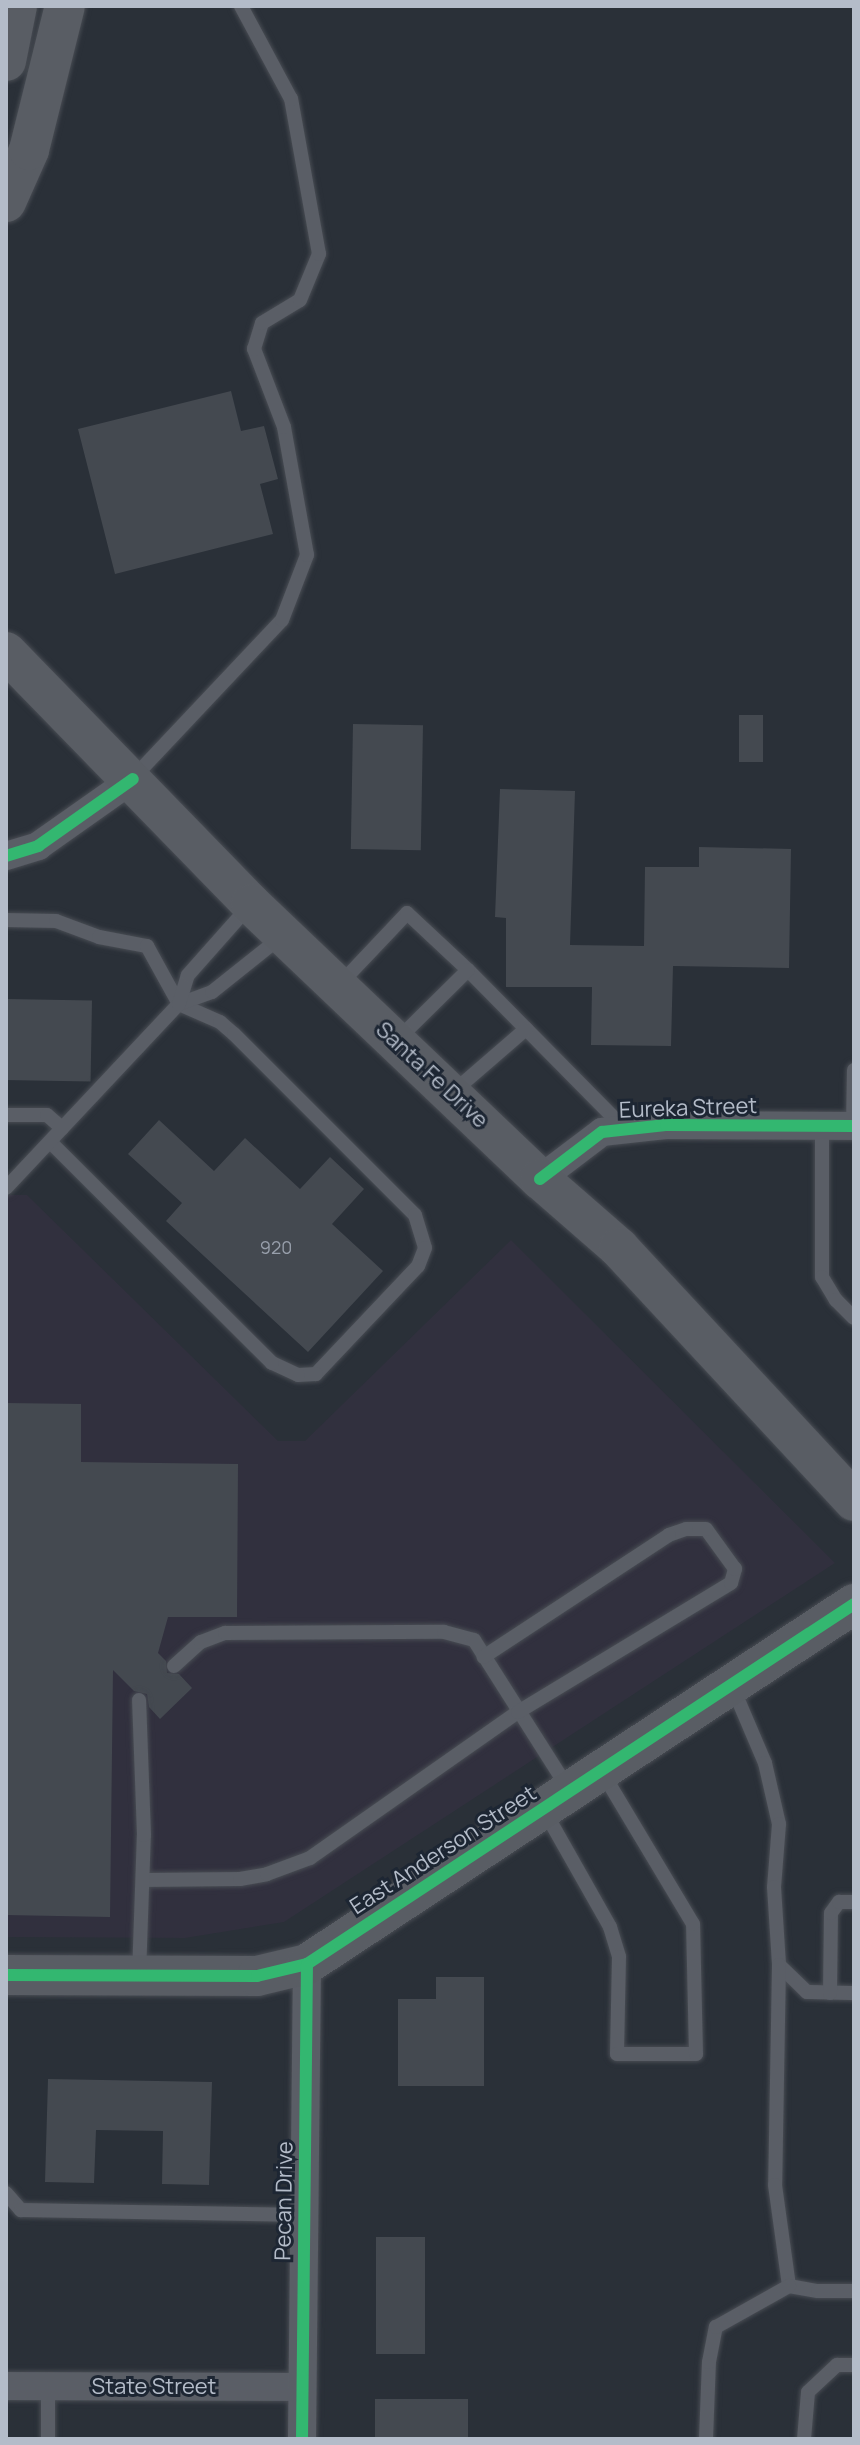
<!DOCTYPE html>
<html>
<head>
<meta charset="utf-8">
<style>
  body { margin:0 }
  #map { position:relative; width:860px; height:2445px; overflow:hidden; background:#2a3038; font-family:Manrope,sans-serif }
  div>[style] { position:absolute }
  .medical>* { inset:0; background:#31303e }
  .building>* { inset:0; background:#444950; transform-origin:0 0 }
  .roads { filter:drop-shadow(0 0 2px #484c53) drop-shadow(0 0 2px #484c53) }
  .lane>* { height:14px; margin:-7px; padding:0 7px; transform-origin:7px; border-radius:7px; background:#5a5e66 }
  .street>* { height:28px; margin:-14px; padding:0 14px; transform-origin:14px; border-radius:14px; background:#5a5e66 }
  .secondary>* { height:40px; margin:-20px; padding:0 20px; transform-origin:20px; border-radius:20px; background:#595d64 }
  .cycleway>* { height:12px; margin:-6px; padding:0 6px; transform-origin:6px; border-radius:6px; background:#33b770 }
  span { translate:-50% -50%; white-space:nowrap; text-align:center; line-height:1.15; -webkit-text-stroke:6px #1d2633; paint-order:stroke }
  .number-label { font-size:18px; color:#989fab }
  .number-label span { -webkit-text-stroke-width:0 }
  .street-label { font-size:22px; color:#b4bcc9 }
  .frame { position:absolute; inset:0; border:8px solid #b4bcc9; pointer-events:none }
</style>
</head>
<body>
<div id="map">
  <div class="medical">
    <div style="clip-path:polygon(6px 1195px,27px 1195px,278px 1441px,305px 1441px,511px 1240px,835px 1563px,284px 1922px,185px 1938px,6px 1937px)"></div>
  </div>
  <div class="building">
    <div style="clip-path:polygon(231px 391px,241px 431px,264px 426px,278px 479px,260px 484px,273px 534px,115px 574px,78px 429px)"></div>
    <div style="left:739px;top:715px;width:24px;height:47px"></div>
    <div style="left:353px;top:724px;width:70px;height:125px;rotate:1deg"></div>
    <div style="clip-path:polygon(500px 789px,575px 791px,570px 945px,644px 946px,645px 867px,699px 867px,699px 847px,791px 849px,789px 968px,673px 966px,671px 1046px,591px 1045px,592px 987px,506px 987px,506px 918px,495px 917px)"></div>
    <div style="left:6px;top:999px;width:86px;height:81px;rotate:1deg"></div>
    <div style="clip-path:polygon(159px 1120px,214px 1171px,245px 1138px,300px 1189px,330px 1157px,364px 1189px,332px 1224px,383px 1271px,308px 1352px,166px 1221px,182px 1203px,128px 1154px)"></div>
    <div style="clip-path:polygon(6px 1403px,81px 1404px,81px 1462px,238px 1464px,237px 1617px,168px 1617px,158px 1653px,166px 1661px,167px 1673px,179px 1674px,192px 1688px,160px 1719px,149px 1707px,147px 1694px,134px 1691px,113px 1670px,110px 1917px,6px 1915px)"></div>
    <div style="clip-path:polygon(436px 1977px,484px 1977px,484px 2086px,398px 2086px,398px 1999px,436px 1999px)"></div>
    <div style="clip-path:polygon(48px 2079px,212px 2082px,209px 2185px,162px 2184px,163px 2131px,96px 2130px,94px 2183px,45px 2182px)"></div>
    <div style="left:376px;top:2237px;width:49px;height:117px"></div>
    <div style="left:375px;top:2399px;width:93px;height:40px"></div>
  </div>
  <div class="roads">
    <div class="lane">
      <div style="left:133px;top:778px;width:217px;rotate:-46.7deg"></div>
      <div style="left:282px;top:620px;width:70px;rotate:-69deg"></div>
      <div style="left:307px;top:555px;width:130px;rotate:-100.2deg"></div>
      <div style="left:284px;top:427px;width:84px;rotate:-111deg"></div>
      <div style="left:254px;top:349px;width:27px;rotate:-73deg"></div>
      <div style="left:262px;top:323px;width:44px;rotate:-31.2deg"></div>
      <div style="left:300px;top:300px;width:50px;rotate:-67.6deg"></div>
      <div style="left:319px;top:254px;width:158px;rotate:-100.2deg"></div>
      <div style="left:291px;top:99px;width:106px;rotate:-118.3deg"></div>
      <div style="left:6px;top:920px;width:50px;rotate:1.1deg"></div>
      <div style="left:56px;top:921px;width:46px;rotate:20.4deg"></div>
      <div style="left:99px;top:937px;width:49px;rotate:10.6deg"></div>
      <div style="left:147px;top:946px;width:66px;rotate:61.1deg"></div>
      <div style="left:179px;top:1004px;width:45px;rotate:23.7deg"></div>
      <div style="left:220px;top:1022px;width:18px;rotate:41deg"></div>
      <div style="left:234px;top:1034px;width:256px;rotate:45deg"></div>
      <div style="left:415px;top:1215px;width:34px;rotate:73deg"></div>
      <div style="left:425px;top:1248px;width:19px;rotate:111deg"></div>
      <div style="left:418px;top:1266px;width:149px;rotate:133.4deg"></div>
      <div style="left:316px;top:1374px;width:18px;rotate:177deg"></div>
      <div style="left:298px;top:1375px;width:29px;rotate:-155deg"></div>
      <div style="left:272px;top:1363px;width:313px;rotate:-135.1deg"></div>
      <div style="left:468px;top:970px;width:223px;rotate:45.4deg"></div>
      <div style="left:339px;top:985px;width:99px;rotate:-46.6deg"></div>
      <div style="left:407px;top:913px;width:83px;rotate:43.1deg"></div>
      <div style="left:468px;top:970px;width:101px;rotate:135.4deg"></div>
      <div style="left:179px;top:1004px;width:35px;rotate:-20deg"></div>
      <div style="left:212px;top:992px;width:88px;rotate:-38.6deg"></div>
      <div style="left:452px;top:1093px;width:98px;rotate:-40.9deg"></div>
      <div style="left:6px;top:1115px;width:41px"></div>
      <div style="left:47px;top:1115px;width:20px;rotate:41deg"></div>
      <div style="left:822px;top:1126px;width:151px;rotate:90deg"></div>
      <div style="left:822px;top:1277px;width:27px;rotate:59deg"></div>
      <div style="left:836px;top:1300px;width:25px;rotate:45deg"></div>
      <div style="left:853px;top:1126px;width:56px;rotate:-89deg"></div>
      <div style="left:6px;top:1188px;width:253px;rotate:-46.8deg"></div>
      <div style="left:179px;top:1004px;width:30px;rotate:-73deg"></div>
      <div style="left:188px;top:975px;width:95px;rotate:-48.4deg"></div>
      <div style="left:174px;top:1666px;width:36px;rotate:-42deg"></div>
      <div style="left:201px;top:1642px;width:26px;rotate:-21deg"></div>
      <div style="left:225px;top:1633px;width:219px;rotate:-0.3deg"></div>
      <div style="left:444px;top:1632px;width:31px;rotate:15deg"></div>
      <div style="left:474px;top:1640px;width:175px;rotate:57.6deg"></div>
      <div style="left:733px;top:1688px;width:82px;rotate:66.9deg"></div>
      <div style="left:765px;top:1763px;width:63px;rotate:77.1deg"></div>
      <div style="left:779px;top:1824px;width:63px;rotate:94.5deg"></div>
      <div style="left:774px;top:1887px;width:78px;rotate:86.3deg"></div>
      <div style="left:779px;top:1965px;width:39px;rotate:44deg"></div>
      <div style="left:807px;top:1992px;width:47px;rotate:1.2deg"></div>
      <div style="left:545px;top:1812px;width:132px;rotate:60.5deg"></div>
      <div style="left:610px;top:1927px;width:31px;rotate:73deg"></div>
      <div style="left:619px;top:1957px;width:97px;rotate:91.2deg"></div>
      <div style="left:617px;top:2054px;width:79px"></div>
      <div style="left:696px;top:2054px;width:130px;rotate:-91.3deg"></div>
      <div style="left:693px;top:1924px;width:177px;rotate:-120.9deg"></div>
      <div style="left:143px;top:1880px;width:97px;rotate:-0.6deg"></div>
      <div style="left:240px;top:1879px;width:27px;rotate:-10deg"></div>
      <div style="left:267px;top:1874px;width:46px;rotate:-20.4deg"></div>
      <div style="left:310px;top:1858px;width:254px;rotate:-35.1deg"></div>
      <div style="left:518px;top:1712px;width:249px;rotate:-31.2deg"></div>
      <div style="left:731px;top:1583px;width:15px;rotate:-74deg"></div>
      <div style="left:735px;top:1569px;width:49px;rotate:-125.9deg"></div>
      <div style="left:706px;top:1529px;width:20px;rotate:180deg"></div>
      <div style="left:686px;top:1529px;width:18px;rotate:161deg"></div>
      <div style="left:669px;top:1535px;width:222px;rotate:146.7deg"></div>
      <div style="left:779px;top:1965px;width:220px;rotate:91deg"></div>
      <div style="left:775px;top:2185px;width:102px;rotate:82.1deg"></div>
      <div style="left:789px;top:2286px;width:29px;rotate:10deg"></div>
      <div style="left:818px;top:2291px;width:36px"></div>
      <div style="left:139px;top:1975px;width:140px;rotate:-88deg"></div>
      <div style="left:144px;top:1835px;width:135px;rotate:-92.1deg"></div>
      <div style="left:830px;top:1993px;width:80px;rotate:-89.3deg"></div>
      <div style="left:831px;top:1913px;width:14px;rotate:-54deg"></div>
      <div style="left:839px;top:1902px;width:15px"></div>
      <div style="left:6px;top:2193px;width:23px;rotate:49deg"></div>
      <div style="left:21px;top:2210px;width:283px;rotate:1deg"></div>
      <div style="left:48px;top:2439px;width:52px;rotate:-90deg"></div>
      <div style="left:706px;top:2439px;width:77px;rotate:-87.8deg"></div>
      <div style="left:709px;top:2362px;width:36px;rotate:-79deg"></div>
      <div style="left:716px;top:2327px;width:84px;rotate:-29.3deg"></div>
      <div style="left:804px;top:2439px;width:47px;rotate:-85.1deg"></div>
      <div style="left:808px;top:2392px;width:40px;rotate:-43deg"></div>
      <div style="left:837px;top:2365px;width:17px"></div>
    </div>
    <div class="street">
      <div style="left:6px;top:856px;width:34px;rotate:-17deg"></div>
      <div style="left:38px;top:846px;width:116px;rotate:-35.2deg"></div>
      <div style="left:540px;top:1179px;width:78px;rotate:-37.2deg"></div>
      <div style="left:602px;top:1132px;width:64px;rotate:-6.2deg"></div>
      <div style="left:666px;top:1125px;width:188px;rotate:0.3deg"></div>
      <div style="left:6px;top:2386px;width:296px;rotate:0.2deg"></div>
      <div style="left:302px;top:2439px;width:475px;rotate:-89.4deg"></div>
    </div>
    <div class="secondary">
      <div style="left:6px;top:61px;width:56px;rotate:-78.7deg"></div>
      <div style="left:6px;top:202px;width:57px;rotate:-66.1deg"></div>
      <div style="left:29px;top:150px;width:148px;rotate:-76deg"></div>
      <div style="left:6px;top:652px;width:351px;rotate:45.8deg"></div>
      <div style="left:251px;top:904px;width:399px;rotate:43.6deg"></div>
      <div style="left:540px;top:1179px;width:105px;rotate:41.1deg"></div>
      <div style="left:619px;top:1248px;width:345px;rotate:47.1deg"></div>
      <div style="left:6px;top:1975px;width:251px;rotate:0.2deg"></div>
      <div style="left:257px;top:1976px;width:51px;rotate:-13.5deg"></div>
      <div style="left:307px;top:1964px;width:655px;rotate:-33.35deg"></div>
    </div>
  </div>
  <div class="cycleway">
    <div style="left:6px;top:856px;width:34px;rotate:-17deg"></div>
    <div style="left:38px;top:846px;width:116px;rotate:-35.2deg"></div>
    <div style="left:540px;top:1179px;width:78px;rotate:-37.2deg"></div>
    <div style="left:602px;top:1132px;width:64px;rotate:-6.2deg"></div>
    <div style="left:666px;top:1125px;width:188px;rotate:0.3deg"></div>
    <div style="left:6px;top:1975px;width:251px;rotate:0.2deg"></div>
    <div style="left:257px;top:1976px;width:51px;rotate:-13.5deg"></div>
    <div style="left:307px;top:1964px;width:655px;rotate:-33.35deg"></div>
    <div style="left:302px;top:2439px;width:475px;rotate:-89.4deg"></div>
  </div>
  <div class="number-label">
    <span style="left:276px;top:1247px">920</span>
  </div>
  <div class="street-label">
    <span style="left:432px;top:1075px;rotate:43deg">Santa Fe Drive</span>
    <span style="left:688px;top:1108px;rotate:-2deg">Eureka Street</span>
    <span style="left:443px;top:1850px;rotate:-33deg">East Anderson Street</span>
    <span style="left:284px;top:2201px;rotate:-89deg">Pecan Drive</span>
    <span style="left:154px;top:2387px">State Street</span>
  </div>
  <div class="frame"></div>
</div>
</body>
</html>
